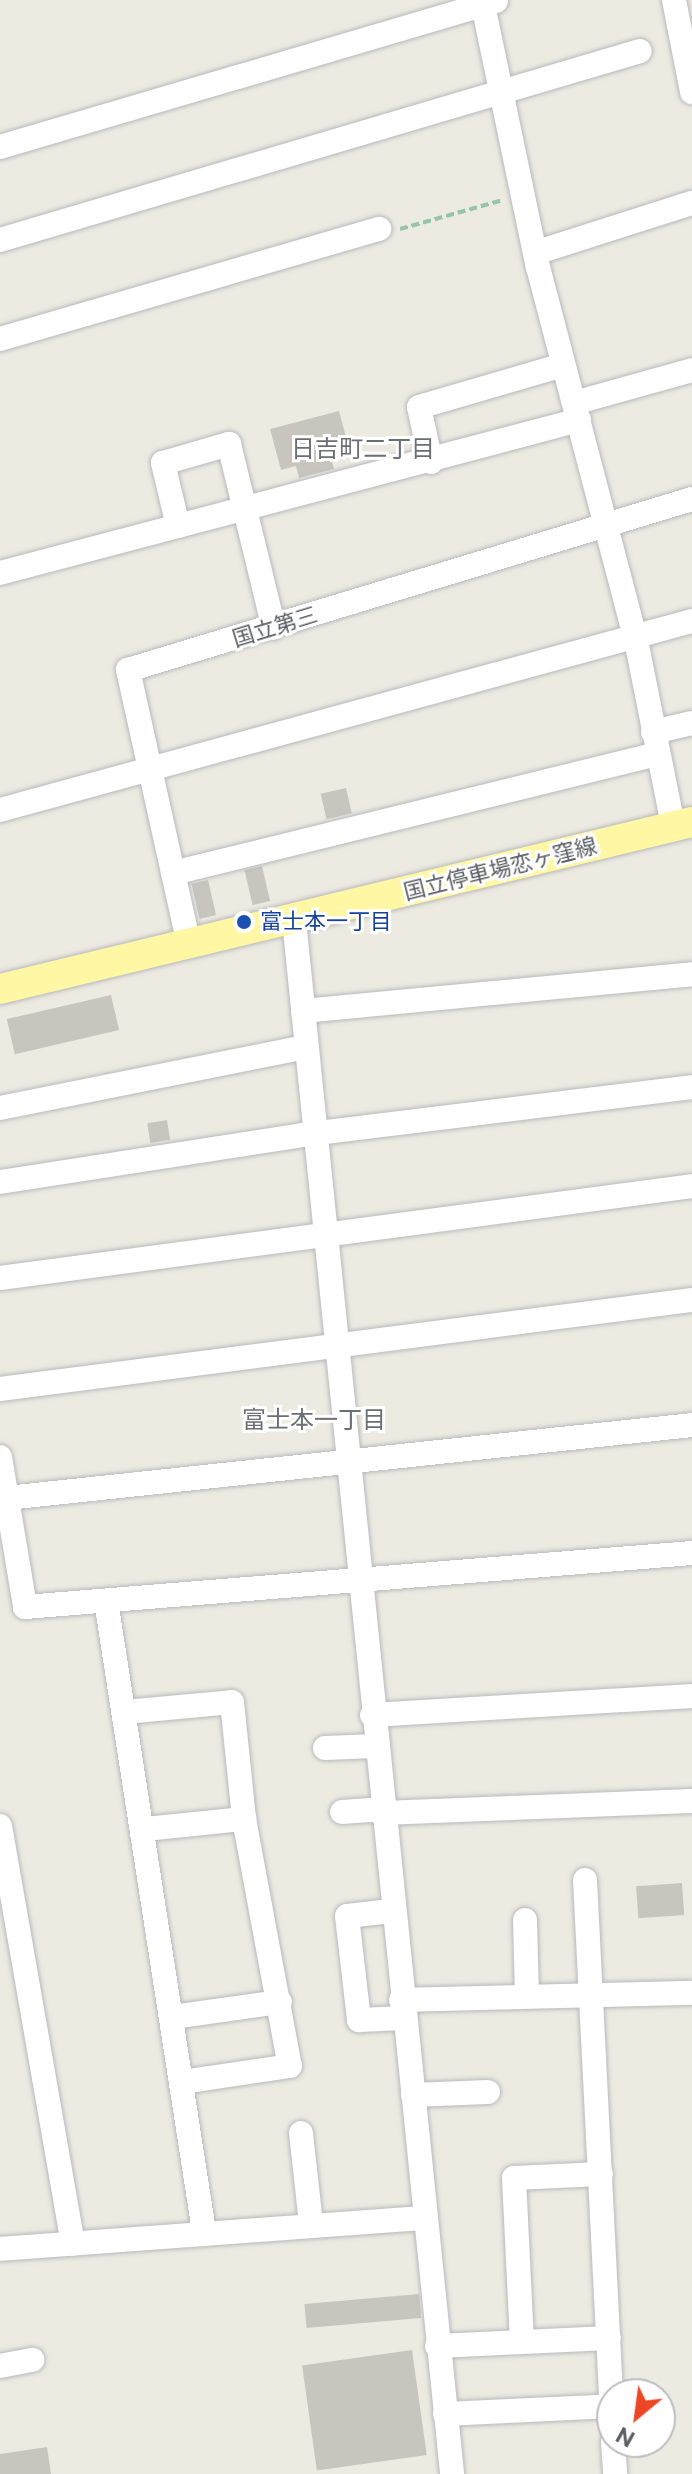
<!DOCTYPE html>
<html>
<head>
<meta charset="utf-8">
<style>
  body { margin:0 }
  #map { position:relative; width:692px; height:2474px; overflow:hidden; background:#edebe1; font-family:"Public Sans","Noto Sans JP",sans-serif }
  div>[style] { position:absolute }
  .building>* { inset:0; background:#c8c5be; transform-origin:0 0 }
  .path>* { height:4px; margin-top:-2px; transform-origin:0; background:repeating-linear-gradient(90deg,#95c7a7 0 8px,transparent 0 12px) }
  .roads { filter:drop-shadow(0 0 2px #b7b9be) drop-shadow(0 0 2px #b7b9be) }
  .minor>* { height:24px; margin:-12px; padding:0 12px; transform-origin:12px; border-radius:12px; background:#fff }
  .major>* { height:30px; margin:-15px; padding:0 15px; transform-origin:15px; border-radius:15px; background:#fff7a4 }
  .dots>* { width:22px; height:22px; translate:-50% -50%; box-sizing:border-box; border:4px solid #fff; border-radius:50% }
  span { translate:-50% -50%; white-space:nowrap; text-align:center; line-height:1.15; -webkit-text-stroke:6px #fff; paint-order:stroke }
  .street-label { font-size:22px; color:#5a5d62 }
  .transit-label { font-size:22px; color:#164399 }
  .left { translate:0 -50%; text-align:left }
  .neighbourhood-label { font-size:24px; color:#6b6f74 }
  .north { position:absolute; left:596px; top:2378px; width:80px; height:80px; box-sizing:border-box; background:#fff; border:2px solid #bdbec0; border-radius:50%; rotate:209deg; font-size:22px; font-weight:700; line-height:32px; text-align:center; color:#5a5d62 }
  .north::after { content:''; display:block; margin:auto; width:28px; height:36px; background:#ed4627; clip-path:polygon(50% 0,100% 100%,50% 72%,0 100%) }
</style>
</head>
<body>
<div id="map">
  <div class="building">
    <div style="clip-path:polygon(339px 411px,351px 456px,332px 461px,334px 469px,299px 478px,296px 466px,281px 470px,270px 429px)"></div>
    <div style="left:346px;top:788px;width:26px;height:26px;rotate:77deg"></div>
    <div style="left:262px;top:866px;width:36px;height:18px;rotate:77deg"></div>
    <div style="left:208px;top:880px;width:36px;height:17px;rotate:77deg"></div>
    <div style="left:111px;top:995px;width:36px;height:107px;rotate:77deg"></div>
    <div style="left:167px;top:1120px;width:20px;height:20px;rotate:81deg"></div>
    <div style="left:682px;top:1883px;width:32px;height:46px;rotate:86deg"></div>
    <div style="left:419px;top:2294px;width:24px;height:115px;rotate:85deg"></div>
    <div style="left:412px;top:2350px;width:106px;height:111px;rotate:82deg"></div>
    <div style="clip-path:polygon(47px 2447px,51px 2474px,0 2474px,0 2454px)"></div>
  </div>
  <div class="path">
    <div style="left:400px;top:229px;width:107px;rotate:-15.7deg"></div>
  </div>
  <div class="roads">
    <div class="minor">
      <div style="left:482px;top:0;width:273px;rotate:78.2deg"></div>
      <div style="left:538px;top:267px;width:386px;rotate:75.3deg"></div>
      <div style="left:636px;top:640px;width:190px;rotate:78.7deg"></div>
      <div style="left:674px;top:0;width:94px;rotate:78.9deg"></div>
      <div style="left:0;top:147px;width:517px;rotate:-16.4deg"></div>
      <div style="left:0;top:240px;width:667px;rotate:-16.45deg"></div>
      <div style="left:538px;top:252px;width:162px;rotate:-17.7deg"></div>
      <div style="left:0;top:339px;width:395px;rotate:-16.2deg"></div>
      <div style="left:574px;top:403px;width:123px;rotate:-15.6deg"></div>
      <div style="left:431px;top:462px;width:56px;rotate:-102.3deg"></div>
      <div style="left:419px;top:407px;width:150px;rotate:-16.3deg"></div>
      <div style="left:178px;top:526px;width:65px;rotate:-103.4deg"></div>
      <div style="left:163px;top:463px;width:69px;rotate:-16.1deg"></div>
      <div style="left:229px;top:444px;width:189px;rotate:76.3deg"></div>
      <div style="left:0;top:573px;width:599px;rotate:-14.8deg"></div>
      <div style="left:653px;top:732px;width:40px;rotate:-13deg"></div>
      <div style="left:0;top:810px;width:717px;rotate:-15.28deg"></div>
      <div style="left:173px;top:873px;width:497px;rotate:-13.8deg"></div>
      <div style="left:294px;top:920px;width:1562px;rotate:84.19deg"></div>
      <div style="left:189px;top:945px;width:282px;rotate:-102.5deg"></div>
      <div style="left:128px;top:670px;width:589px;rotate:-16.87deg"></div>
      <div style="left:303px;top:1011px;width:391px;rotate:-5.4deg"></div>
      <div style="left:0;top:1108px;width:312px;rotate:-11.3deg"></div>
      <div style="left:0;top:1182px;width:306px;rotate:-8.8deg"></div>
      <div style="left:302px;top:1135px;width:393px;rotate:-7deg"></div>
      <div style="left:0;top:1278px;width:698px;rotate:-7.57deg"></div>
      <div style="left:0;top:1389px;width:698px;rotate:-7.33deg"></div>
      <div style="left:0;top:1457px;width:152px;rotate:80.5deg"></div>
      <div style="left:25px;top:1607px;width:669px;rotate:-4.63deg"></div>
      <div style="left:7px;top:1498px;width:689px;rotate:-6.08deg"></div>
      <div style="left:106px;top:1601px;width:638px;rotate:81.16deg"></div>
      <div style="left:125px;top:1712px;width:107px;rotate:-5.3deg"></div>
      <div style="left:232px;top:1702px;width:118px;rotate:84.1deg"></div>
      <div style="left:244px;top:1819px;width:251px;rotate:79.5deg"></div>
      <div style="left:290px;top:2066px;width:110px;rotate:171.6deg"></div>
      <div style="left:372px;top:1715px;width:321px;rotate:-3.4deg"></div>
      <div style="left:325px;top:1748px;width:50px;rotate:-2.3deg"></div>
      <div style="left:342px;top:1812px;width:39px;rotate:-4deg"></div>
      <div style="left:381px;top:1813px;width:311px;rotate:-2.2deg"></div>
      <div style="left:0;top:1826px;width:424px;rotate:80.1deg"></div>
      <div style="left:145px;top:1829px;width:100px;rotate:-5.8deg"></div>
      <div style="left:585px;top:1880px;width:535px;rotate:87.11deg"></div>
      <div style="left:391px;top:1911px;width:44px;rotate:173.5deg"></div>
      <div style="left:347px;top:1916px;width:105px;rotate:83.4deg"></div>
      <div style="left:359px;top:2020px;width:45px;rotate:-2.5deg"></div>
      <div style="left:525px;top:1920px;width:74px;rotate:88.5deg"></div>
      <div style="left:401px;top:2000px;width:291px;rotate:-1.4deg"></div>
      <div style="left:173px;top:2017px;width:108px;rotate:-8deg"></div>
      <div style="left:413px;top:2095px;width:75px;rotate:-2.3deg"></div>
      <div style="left:301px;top:2133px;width:92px;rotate:83.7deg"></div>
      <div style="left:0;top:2249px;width:425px;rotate:-4.2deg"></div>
      <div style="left:522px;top:2342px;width:164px;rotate:-92.8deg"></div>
      <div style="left:514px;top:2178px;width:87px;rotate:-2.6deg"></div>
      <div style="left:437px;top:2346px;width:172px;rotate:-2.7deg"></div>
      <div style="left:0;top:2366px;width:33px;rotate:-11deg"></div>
      <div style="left:445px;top:2414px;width:167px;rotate:-2.7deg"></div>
      <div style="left:613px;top:2442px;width:32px;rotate:86deg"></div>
    </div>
    <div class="major">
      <div style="left:0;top:989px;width:712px;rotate:-13.57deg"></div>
    </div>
  </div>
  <div class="dots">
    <div style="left:244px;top:922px;background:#1a4fb4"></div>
  </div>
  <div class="street-label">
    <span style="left:275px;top:627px;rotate:-17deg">国立第三</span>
    <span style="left:500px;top:869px;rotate:-14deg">国立停車場恋ヶ窪線</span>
  </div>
  <div class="transit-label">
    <span class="left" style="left:260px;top:922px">富士本一丁目</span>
  </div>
  <div class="neighbourhood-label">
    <span style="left:363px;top:449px">日吉町二丁目</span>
    <span style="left:314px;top:1420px">富士本一丁目</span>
  </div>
  <div class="north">N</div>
</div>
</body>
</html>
